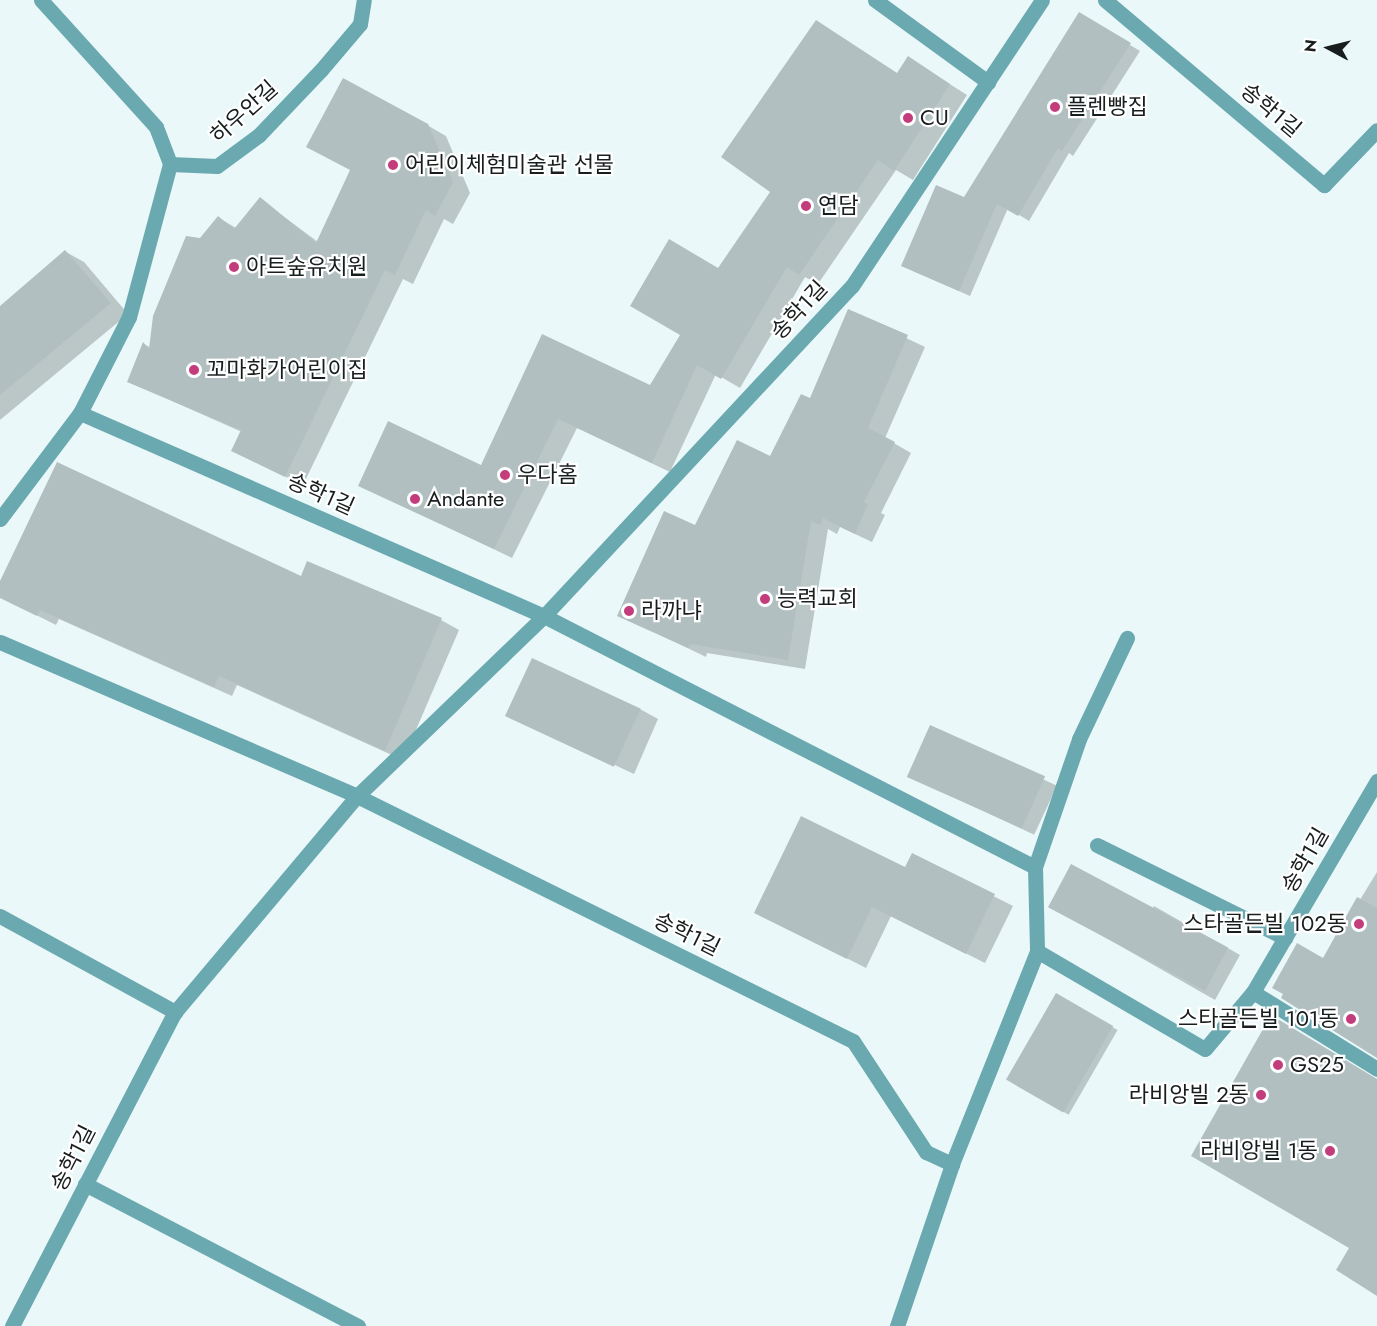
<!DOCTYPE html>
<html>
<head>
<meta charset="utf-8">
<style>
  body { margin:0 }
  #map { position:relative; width:1377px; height:1326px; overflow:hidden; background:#eaf8f9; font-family:Jost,"Noto Sans KR",sans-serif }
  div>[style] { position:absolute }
  .shadow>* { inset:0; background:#0003; transform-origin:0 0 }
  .building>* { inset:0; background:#b2bfc1; transform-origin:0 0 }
  .lane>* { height:15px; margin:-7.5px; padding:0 7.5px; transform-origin:7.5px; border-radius:7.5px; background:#6ba9b1 }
  .street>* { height:15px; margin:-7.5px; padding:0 7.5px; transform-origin:7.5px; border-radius:7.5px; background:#6ba9b1 }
  .dots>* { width:16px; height:16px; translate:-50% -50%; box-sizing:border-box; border:3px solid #fff; border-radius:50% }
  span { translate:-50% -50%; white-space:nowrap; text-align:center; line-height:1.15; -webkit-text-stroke:4.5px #fff; paint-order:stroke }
  .poi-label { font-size:22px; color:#181d1d }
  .left { translate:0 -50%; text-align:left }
  .right { translate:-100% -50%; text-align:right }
  .street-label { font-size:22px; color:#181d1d }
  .north { position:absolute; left:1299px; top:18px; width:60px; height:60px; -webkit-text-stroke:4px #fff; paint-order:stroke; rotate:277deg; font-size:16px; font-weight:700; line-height:24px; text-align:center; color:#181d1d }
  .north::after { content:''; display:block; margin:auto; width:21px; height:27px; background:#181d1d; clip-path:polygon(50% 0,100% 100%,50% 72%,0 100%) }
</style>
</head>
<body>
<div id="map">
  <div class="shadow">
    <div style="clip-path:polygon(1079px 14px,1140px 51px,1073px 156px,1069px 153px,1029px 221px,1008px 208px,970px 296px,913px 271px,965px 199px)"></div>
    <div style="clip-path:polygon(816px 22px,898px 74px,926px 69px,967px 95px,913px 180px,896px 170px,818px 284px,805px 277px,740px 388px,716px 374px,670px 472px,577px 428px,512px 558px,360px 485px,482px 467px,542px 336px,651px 387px,719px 269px,772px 191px)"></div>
    <div style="clip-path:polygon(427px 125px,446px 136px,470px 193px,453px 224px,444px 219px,413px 284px,403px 279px,303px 485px,251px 460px,242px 432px,129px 382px,144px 344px,151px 348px,200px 240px,219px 218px,236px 228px,260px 199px,318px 242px)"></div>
    <div style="clip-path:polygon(66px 252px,84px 262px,128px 314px,0 420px,0 307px)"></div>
    <div style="clip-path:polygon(849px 311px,925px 347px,885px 438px,911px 453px,881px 513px,885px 515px,872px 542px,840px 527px,837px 534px,828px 529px,805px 669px,707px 653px,706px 657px,619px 615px,696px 527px,771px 458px,811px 400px)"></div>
    <div style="clip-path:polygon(301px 578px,441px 620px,459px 630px,403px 760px,237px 685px,232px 696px,59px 619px,56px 625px,0 597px,0 584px)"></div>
    <div style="clip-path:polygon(640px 709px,658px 719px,634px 774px,508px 715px)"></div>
    <div style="left:931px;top:727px;width:139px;height:54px;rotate:25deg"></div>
    <div style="clip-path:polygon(913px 855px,1013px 906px,985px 963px,891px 916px,866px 968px,756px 912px,906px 869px)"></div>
    <div style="clip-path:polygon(1377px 872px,1377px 1056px,1323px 960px)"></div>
    <div style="clip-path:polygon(1050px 906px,1152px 910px,1154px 906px,1240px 955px,1215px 1000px)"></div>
    <div style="left:1057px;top:995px;width:70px;height:98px;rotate:30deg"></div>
  </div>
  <div class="building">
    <div style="clip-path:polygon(1079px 12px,1131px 43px,1062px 151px,1058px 148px,1018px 216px,997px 204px,959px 291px,901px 266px,936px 185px,964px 197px)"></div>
    <div style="clip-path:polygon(816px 20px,897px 73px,908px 56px,950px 84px,894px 171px,878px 160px,799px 275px,787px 267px,721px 379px,697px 365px,652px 463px,558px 419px,494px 549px,358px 486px,388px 421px,481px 465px,542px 334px,650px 385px,680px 335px,630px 306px,669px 239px,718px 268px,770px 192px,721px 157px)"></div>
    <div style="clip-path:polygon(343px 78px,428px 124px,453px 182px,435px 216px,426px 210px,395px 275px,385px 270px,285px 477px,231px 451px,241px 430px,127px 382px,143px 342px,149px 349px,153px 316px,186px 236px,200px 238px,218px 216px,234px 229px,260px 197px,316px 243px,350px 170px,306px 147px)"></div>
    <div style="clip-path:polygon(65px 250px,111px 303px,0 395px,0 306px)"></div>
    <div style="clip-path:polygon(848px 309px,908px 335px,868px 428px,895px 442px,864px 502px,868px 504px,855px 534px,823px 518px,820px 525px,811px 521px,788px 660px,690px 644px,688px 648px,617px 616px,664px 511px,695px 525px,737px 440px,770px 456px,801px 394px,810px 398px)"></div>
    <div style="clip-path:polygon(57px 462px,301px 576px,307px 561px,442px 618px,385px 751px,219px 676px,214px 687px,40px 610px,37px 616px,0 598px,0 581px)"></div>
    <div style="left:532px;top:658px;width:120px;height:64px;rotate:25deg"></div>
    <div style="left:930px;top:725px;width:126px;height:57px;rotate:24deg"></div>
    <div style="clip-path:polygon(801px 816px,905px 867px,912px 853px,995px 894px,966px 954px,872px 907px,847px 959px,754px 913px)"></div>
    <div style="left:1071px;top:864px;width:178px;height:49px;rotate:28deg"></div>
    <div style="clip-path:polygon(1357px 897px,1377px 908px,1377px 1058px,1281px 998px,1283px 994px,1272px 988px,1297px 943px,1323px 958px)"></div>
    <div style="left:1056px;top:993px;width:66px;height:100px;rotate:30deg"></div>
    <div style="clip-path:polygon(1271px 1015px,1377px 1079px,1377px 1296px,1336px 1270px,1349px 1248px,1191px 1156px)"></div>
  </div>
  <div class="lane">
    <div style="left:1097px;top:845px;width:210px;rotate:26.3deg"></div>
    <div style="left:1035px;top:867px;width:135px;rotate:-71deg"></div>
    <div style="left:1079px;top:739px;width:112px;rotate:-64.6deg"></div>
  </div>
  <div class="street">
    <div style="left:41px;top:0;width:171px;rotate:47.8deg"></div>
    <div style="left:156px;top:127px;width:40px;rotate:69deg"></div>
    <div style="left:170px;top:164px;width:47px;rotate:2.4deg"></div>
    <div style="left:217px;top:166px;width:52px;rotate:-36.4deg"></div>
    <div style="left:259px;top:135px;width:90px;rotate:-46.4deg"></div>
    <div style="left:321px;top:70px;width:60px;rotate:-49.7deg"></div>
    <div style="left:360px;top:24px;width:24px;rotate:-81deg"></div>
    <div style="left:875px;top:0;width:140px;rotate:36deg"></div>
    <div style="left:1105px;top:0;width:287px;rotate:40.2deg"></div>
    <div style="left:1324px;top:185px;width:76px;rotate:-46.1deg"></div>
    <div style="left:80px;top:413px;width:506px;rotate:23.63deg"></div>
    <div style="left:544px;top:616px;width:551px;rotate:27.08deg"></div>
    <div style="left:1035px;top:867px;width:84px;rotate:88.6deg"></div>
    <div style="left:1037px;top:951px;width:194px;rotate:30.3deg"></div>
    <div style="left:1205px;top:1049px;width:75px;rotate:-49.9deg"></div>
    <div style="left:1253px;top:992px;width:146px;rotate:31.8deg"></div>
    <div style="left:0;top:519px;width:133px;rotate:-53deg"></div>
    <div style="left:80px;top:413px;width:108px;rotate:-63deg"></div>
    <div style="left:129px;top:317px;width:158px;rotate:-75deg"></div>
    <div style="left:0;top:642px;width:389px;rotate:23.3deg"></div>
    <div style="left:357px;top:796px;width:553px;rotate:26.29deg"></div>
    <div style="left:853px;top:1041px;width:133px;rotate:56.7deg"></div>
    <div style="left:926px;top:1152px;width:29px;rotate:25deg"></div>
    <div style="left:0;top:916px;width:200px;rotate:28.7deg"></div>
    <div style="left:1253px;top:992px;width:245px;rotate:-59.6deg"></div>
    <div style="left:85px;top:1184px;width:308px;rotate:27.5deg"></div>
    <div style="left:12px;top:1326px;width:354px;rotate:-62.6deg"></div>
    <div style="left:175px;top:1012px;width:282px;rotate:-49.9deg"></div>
    <div style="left:357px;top:796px;width:260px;rotate:-43.9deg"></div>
    <div style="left:544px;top:616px;width:451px;rotate:-47deg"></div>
    <div style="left:852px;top:286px;width:343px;rotate:-56.4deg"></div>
    <div style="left:897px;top:1326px;width:171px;rotate:-71.2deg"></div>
    <div style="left:952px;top:1164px;width:229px;rotate:-68.2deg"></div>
  </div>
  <div class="dots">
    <div style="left:1055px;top:107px;background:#c33c7b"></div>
    <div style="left:908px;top:118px;background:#c33c7b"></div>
    <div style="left:393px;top:165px;background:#c33c7b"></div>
    <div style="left:806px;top:206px;background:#c33c7b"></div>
    <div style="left:234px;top:267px;background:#c33c7b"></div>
    <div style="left:194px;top:370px;background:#c33c7b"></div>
    <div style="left:505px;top:475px;background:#c33c7b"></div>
    <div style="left:415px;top:499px;background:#c33c7b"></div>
    <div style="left:765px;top:599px;background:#c33c7b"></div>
    <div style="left:629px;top:611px;background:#c33c7b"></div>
    <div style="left:1359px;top:924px;background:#c33c7b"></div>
    <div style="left:1351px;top:1019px;background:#c33c7b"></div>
    <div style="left:1278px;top:1065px;background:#c33c7b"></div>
    <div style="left:1261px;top:1095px;background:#c33c7b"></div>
    <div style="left:1330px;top:1151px;background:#c33c7b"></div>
  </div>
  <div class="poi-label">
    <span class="left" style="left:1067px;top:107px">플렌빵집</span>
    <span class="left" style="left:920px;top:118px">CU</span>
    <span class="left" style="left:405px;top:165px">어린이체험미술관 선물</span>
    <span class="left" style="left:818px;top:206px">연담</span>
    <span class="left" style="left:246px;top:267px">아트숲유치원</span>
    <span class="left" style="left:206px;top:370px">꼬마화가어린이집</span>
    <span class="left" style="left:517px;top:475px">우다홈</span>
    <span class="left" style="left:427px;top:499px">Andante</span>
    <span class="left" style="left:777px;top:599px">능력교회</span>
    <span class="left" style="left:641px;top:611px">라까냐</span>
    <span class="right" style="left:1347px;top:924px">스타골든빌 102동</span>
    <span class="right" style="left:1339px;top:1019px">스타골든빌 101동</span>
    <span class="left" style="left:1290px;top:1065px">GS25</span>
    <span class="right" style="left:1249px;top:1095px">라비앙빌 2동</span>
    <span class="right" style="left:1318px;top:1151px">라비앙빌 1동</span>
  </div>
  <div class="street-label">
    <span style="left:1271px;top:110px;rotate:40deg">송학1길</span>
    <span style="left:244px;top:112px;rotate:-42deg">하우안길</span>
    <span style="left:799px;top:310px;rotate:-47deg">송학1길</span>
    <span style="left:321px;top:494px;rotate:24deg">송학1길</span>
    <span style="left:1305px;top:860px;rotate:-60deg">송학1길</span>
    <span style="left:687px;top:934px;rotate:26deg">송학1길</span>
    <span style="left:73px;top:1158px;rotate:-63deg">송학1길</span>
  </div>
  <div class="north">N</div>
</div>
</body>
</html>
